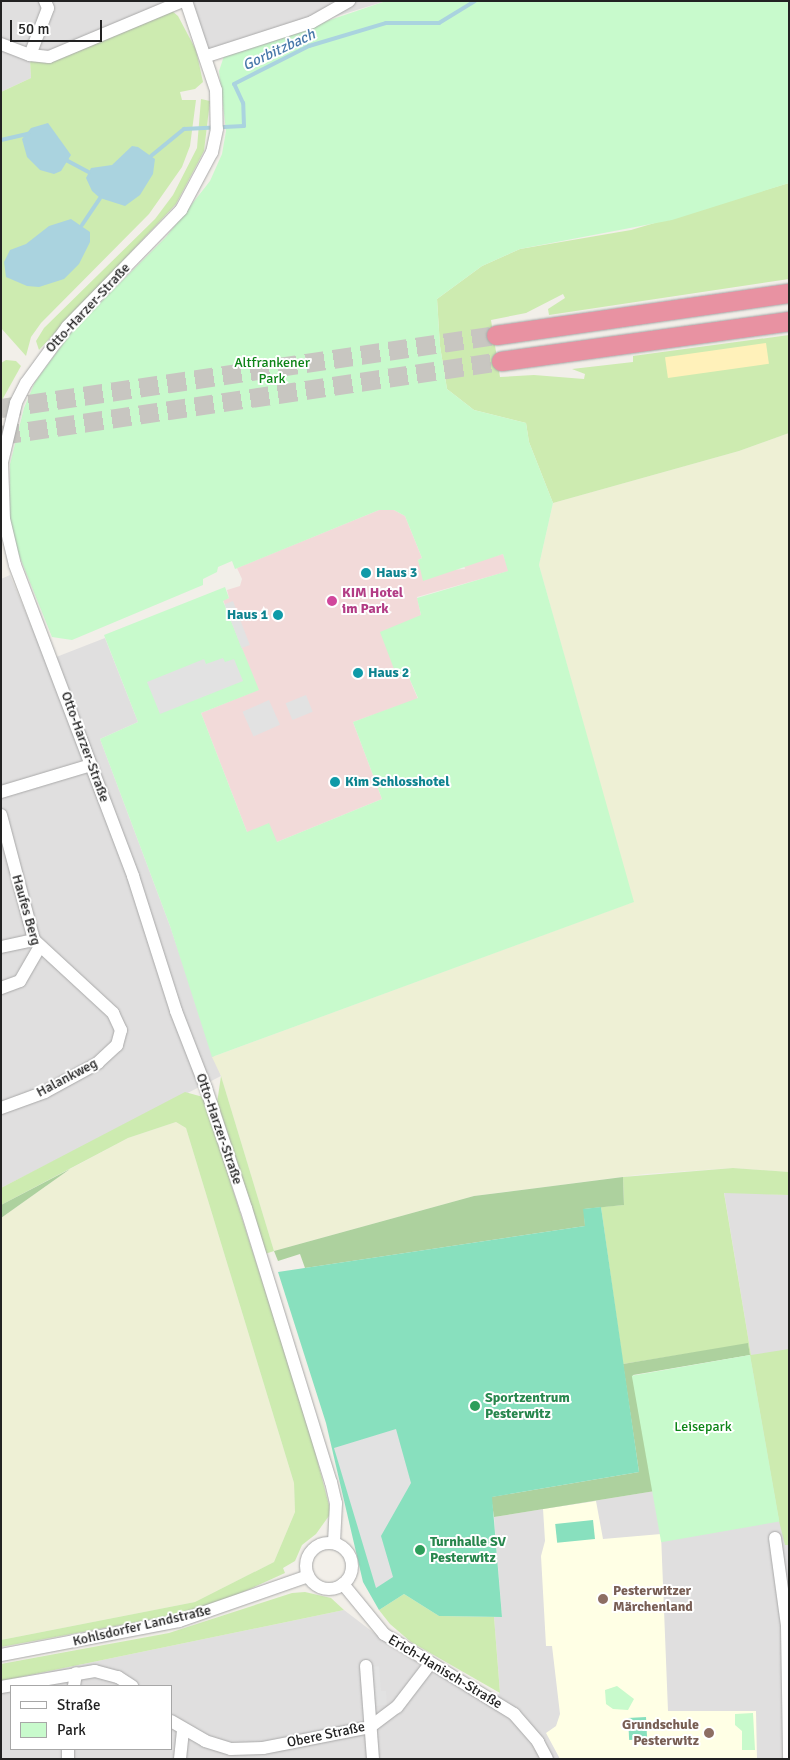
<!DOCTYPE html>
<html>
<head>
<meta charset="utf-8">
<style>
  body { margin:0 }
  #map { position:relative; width:790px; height:1760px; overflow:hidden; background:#f2efe9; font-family:Signika,sans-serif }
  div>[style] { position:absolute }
  .residential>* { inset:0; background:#e0dfdf }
  .commercial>* { inset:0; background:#f2dad9 }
  .education>* { inset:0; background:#ffffe5 }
  .farmland>* { inset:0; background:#eef0d5 }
  .grass>* { inset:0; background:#cdebb0 }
  .forest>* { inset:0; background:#add19e }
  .sand>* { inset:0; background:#fff1ba; transform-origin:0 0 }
  .park>* { inset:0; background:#c8facc; transform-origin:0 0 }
  .pitch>* { inset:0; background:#88e0be; transform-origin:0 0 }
  .parking>* { inset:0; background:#e2e2e2; transform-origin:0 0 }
  .water>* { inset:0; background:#aad3df }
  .stream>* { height:4px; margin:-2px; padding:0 2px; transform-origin:2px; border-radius:2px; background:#aad3df }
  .highway-tunnel>* { height:19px; margin-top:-9.5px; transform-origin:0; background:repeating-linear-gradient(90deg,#c8c6c1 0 19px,transparent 0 28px) }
  .roads { filter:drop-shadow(0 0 1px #a9a9a9) drop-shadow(0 0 1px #a9a9a9) }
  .minor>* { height:12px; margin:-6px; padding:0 6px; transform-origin:6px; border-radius:6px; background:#fff }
  .minor>.ring { margin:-6px; padding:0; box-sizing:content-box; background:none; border:12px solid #fff; border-radius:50% }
  .highway>* { height:19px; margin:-9.5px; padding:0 9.5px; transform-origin:9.5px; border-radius:9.5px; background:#e892a2 }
  .dots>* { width:14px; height:14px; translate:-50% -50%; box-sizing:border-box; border:2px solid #fff; border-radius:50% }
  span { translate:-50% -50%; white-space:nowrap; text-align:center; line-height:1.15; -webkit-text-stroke:4px #fff; paint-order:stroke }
  .street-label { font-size:14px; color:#222 }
  .park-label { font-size:14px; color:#0c8416 }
  .culture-label { font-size:14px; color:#0d838f; font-weight:700 }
  .left { translate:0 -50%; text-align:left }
  .right { translate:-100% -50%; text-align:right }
  .hotel-label { font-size:14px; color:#b23c85; font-weight:700 }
  .leisure-label { font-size:14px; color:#27864d; font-weight:700 }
  .education-label { font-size:14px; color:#785e54; font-weight:700 }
  .water-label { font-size:15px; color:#4a7aab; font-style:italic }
  .frame { position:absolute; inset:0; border:2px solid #222; pointer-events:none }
  .legend { position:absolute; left:10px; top:1685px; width:162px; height:65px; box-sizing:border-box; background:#fff; border:1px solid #a7a7a7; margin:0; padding:6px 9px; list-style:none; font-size:15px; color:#222 }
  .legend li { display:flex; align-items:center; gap:10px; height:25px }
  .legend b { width:25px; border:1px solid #a7a7a7 }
  .scale { position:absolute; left:10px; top:20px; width:92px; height:22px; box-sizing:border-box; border:2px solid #222; border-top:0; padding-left:6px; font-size:15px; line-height:18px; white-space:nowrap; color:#222; -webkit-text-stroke:4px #fff; paint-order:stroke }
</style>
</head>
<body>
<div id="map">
  <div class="residential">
    <div style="clip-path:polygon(1px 1px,183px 1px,30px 60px,31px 78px,1px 92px)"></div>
    <div style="clip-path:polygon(186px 1px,386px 1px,207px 56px)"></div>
    <div style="clip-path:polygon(10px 575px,46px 661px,105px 638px,138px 722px,100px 739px,170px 926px,221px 1076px,1px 1188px,1px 579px)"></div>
    <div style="clip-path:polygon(evenodd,724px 1192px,789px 1195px,789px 1759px,1px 1759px,1px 1681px,344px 1610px,399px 1652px,492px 1704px,500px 1692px,494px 1617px,502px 1617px,494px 1517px,655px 1491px,663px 1526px,751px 1355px,724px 1192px,11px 1686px,171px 1686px,171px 1749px,11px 1749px,11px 1686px)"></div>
  </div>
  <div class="commercial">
    <div style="clip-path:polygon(379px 510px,394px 510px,405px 516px,422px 558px,418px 560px,423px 572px,465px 569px,464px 565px,503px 554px,509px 571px,417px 597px,421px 615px,397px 677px,407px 673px,418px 699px,353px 722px,382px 799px,277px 842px,247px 832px,201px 713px,258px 690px,223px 600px,229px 598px,227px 590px,240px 586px,242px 579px,237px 568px)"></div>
  </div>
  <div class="education">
    <div style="clip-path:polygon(596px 1501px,603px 1539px,661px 1534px,668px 1711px,756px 1711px,757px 1759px,560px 1759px,546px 1733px,556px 1726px,560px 1714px,552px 1646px,546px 1646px,541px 1556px,545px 1541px,543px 1509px)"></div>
  </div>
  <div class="farmland">
    <div style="clip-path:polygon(789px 433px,789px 1172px,733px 1168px,645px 1174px,474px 1196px,274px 1251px,221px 1076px,212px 1057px,633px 902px,539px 565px,553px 503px,739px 451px)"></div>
    <div style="clip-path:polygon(176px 1122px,186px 1128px,294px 1483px,295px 1512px,274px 1562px,195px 1602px,1px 1640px,1px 1218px,70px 1169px,128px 1138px)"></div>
  </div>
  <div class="grass">
    <div style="clip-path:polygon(172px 11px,178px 16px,196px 50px,203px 82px,195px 89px,180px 92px,182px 100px,196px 100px,190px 146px,182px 167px,149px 214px,41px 323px,31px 337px,26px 356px,1px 328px,1px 92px,31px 78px,30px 60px)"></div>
    <div style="clip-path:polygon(201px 99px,210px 101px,204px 151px,176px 204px,39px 350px,36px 341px,44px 328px,155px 219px,173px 195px,197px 148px)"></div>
    <div style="clip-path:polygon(789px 183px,789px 279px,549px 315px,548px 309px,565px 298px,563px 294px,526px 313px,491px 320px,500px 377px,534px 375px,584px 379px,585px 374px,572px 369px,633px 362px,633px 356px,789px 335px,789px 433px,739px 451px,553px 503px,529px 442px,526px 423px,474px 410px,447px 389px,440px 346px,437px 299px,482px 266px,520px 249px,631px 230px)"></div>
    <div style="clip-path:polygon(6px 360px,16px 361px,21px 366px,1px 402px,1px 363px)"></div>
    <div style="clip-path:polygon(221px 1076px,274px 1251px,265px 1254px,217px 1103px)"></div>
    <div style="clip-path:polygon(185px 1092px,203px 1097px,308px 1424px,331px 1513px,316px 1534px,302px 1545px,295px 1561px,283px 1568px,285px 1573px,221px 1602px,175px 1615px,1px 1647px,1px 1640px,195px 1602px,274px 1562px,295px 1512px,294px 1483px,186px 1128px,176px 1122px,128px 1138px,1px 1205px,1px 1188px)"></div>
    <div style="clip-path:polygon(733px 1168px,789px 1172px,789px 1195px,724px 1193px,751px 1355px,789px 1349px,789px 1545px,785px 1545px,779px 1521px,748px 1344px,623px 1364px,601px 1207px,624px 1205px,623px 1177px)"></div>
    <div style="clip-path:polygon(305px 1592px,331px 1598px,344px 1610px,1px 1681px,1px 1664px,169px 1633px,292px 1593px)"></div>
    <div style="clip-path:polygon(404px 1594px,439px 1616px,494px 1617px,500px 1693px,411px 1642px,390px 1624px,379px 1610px)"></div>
  </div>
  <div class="forest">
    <div style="clip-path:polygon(70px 1169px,1px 1218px,1px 1205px)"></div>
    <div style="clip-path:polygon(623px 1177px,624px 1205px,584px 1209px,585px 1226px,305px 1268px,300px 1254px,278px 1261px,274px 1251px,474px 1196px)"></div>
    <div style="clip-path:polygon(748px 1343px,750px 1355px,633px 1375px,655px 1491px,494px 1517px,491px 1497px,639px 1472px,623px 1364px)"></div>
  </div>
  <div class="sand">
    <div style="left:766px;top:343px;width:21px;height:102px;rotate:82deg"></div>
  </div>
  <div class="park">
    <div style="clip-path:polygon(386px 1px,789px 1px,789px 183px,672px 220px,520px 249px,482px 266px,437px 299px,440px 346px,447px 389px,474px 410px,526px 423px,529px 442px,553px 503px,539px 565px,634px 902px,212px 1057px,170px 926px,100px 739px,138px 722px,104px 635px,225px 587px,229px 598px,223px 601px,259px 690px,201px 713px,247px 832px,269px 823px,277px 842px,382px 799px,353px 722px,418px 698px,407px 673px,397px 677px,380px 632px,421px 615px,417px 598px,508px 571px,503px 554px,423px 581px,418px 560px,422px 558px,405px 516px,394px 510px,379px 510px,235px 569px,232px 561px,218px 567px,217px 572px,203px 579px,203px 585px,72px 640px,52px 637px,17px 550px,10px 519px,10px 464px,24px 408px,35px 382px,73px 330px,166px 237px,210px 181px,222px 154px,226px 131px,219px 71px,224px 56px)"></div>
    <div style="left:750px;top:1355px;width:169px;height:120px;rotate:80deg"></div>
    <div style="clip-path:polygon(617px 1686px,634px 1699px,628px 1710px,613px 1709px,606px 1704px,605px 1690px)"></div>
    <div style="clip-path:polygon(753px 1713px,755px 1750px,742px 1750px,742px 1731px,735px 1725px,735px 1714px)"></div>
  </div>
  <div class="pitch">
    <div style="clip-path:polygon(601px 1207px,639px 1472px,492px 1497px,502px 1617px,439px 1616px,404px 1594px,379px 1610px,363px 1582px,326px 1423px,278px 1272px,585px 1226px,583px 1209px)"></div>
    <div style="left:593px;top:1520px;width:19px;height:38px;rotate:84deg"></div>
    <div style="left:646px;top:1717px;width:22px;height:18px;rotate:87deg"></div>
  </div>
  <div class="parking">
    <div style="left:233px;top:601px;width:47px;height:9px;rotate:69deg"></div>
    <div style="clip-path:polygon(223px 658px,225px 662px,234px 659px,243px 681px,160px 714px,147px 682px,204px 659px,206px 664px)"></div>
    <div style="left:306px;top:695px;width:18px;height:22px;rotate:68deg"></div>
    <div style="left:269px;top:700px;width:27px;height:29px;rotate:66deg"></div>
    <div style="clip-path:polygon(396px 1429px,411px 1483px,381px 1536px,393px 1577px,376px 1588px,334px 1448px)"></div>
    <div style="clip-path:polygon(379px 1666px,381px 1691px,386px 1691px,387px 1705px,374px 1706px,371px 1667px)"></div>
  </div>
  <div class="water">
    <div style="clip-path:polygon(48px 123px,71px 155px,61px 171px,54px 174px,40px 170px,27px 157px,22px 139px,31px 128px)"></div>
    <div style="clip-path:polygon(132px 146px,138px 147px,155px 159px,153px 174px,140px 195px,125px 206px,100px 198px,92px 191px,86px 178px,91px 168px,112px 165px)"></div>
    <div style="clip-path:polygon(71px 219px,90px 232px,90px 242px,79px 264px,64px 279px,39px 287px,27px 286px,6px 277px,4px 262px,10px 250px,26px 244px,49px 226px)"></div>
  </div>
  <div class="stream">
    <div style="left:1px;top:140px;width:28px;rotate:-13deg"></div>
    <div style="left:151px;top:156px;width:43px;rotate:-39.3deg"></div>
    <div style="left:184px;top:129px;width:60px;rotate:-2.9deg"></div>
    <div style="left:244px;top:126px;width:23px;rotate:-92deg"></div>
    <div style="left:243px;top:103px;width:21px;rotate:-115deg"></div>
    <div style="left:234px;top:84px;width:84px;rotate:-26.9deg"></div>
    <div style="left:309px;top:46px;width:80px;rotate:-16.6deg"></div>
    <div style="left:386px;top:23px;width:53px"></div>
    <div style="left:439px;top:23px;width:42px;rotate:-31.4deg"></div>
    <div style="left:66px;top:160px;width:26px;rotate:28deg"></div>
    <div style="left:82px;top:225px;width:32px;rotate:-56deg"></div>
  </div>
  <div class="highway-tunnel">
    <div style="left:1px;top:408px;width:500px;rotate:-8.39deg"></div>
    <div style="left:1px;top:435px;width:505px;rotate:-8.42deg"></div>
  </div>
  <div class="roads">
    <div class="minor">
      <div style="left:186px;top:1px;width:94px;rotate:71.4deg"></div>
      <div style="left:216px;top:90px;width:39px;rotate:89deg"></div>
      <div style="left:217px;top:129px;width:24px;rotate:102deg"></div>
      <div style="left:212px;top:152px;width:66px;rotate:118.1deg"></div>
      <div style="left:181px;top:210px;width:163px;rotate:134.3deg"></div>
      <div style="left:67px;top:327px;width:69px;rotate:126.2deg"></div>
      <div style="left:26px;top:383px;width:22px;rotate:117deg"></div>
      <div style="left:16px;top:403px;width:61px;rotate:103.3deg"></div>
      <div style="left:2px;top:462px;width:57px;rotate:88deg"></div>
      <div style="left:4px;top:519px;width:47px;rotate:76.6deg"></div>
      <div style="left:15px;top:565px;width:333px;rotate:69.2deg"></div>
      <div style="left:133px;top:876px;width:142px;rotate:72.3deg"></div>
      <div style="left:176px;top:1011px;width:83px;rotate:68.7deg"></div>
      <div style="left:206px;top:1088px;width:126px;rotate:71.6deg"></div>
      <div style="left:246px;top:1208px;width:287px;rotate:72.8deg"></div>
      <div style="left:331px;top:1482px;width:22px;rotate:77deg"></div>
      <div style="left:336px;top:1503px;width:40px;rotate:92.9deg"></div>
      <div style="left:1px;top:44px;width:31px;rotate:21deg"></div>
      <div style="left:30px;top:55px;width:19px;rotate:6deg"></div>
      <div style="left:49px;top:57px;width:145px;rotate:-22.7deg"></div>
      <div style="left:30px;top:55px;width:50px;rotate:-69deg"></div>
      <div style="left:48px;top:8px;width:8px;rotate:-113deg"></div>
      <div style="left:207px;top:56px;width:110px;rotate:-17.9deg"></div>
      <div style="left:312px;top:22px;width:43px;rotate:-29.6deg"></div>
      <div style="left:1px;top:792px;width:94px;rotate:-16.7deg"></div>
      <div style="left:1px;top:815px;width:129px;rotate:75.2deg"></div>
      <div style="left:34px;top:940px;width:108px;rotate:42.7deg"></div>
      <div style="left:113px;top:1013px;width:19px;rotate:65deg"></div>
      <div style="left:121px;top:1030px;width:16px;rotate:105deg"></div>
      <div style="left:117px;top:1045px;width:26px;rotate:137deg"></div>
      <div style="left:98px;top:1063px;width:60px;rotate:151.3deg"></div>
      <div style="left:45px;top:1092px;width:47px;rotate:160deg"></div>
      <div style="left:1px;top:947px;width:34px;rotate:-12deg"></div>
      <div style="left:1px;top:988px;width:20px;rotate:-20deg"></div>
      <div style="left:20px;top:981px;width:38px;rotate:-60deg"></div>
      <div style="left:775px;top:1538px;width:89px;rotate:82.2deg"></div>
      <div style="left:787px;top:1626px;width:133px;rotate:89.1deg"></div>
      <div class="ring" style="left:306px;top:1543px;width:34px;height:34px"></div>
      <div style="left:343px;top:1584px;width:65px;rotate:50.6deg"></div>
      <div style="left:384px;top:1634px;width:153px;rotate:31.6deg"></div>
      <div style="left:514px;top:1714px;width:37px;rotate:49deg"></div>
      <div style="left:538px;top:1742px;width:19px;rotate:62deg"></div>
      <div style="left:1px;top:1655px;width:181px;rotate:-10.8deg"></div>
      <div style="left:179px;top:1621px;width:137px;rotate:-19.2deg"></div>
      <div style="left:366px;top:1666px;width:93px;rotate:85.7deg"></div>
      <div style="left:74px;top:1686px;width:13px;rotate:-81deg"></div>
      <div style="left:1px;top:1687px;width:95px;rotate:-9.7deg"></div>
      <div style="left:95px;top:1671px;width:24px;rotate:15deg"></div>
      <div style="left:118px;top:1677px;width:17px;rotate:33deg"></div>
      <div style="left:171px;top:1721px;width:39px;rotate:30deg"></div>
      <div style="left:205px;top:1741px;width:27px;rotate:17deg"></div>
      <div style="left:231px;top:1749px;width:32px;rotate:-2deg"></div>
      <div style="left:263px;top:1748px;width:109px;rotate:-11.1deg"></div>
      <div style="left:370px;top:1727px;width:34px;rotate:-37deg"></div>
      <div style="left:397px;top:1707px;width:54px;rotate:-52.5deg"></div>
      <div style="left:68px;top:1759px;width:10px;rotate:-90deg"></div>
      <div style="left:180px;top:1759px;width:28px;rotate:-84deg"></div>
    </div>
    <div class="highway">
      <div style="left:496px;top:335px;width:296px;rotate:-8.2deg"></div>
      <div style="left:501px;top:361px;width:291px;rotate:-7.9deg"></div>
    </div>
  </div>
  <div class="dots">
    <div style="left:366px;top:573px;background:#0f9aa8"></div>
    <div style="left:332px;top:601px;background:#d1479c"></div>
    <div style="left:278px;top:615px;background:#0f9aa8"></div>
    <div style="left:358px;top:673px;background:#0f9aa8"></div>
    <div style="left:335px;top:782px;background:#0f9aa8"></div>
    <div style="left:475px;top:1406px;background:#2e9e5b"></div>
    <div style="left:420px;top:1550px;background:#2e9e5b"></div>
    <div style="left:603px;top:1599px;background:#8d6e63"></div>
    <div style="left:709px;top:1733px;background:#8d6e63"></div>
  </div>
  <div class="street-label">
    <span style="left:88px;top:308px;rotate:-47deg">Otto-Harzer-Straße</span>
    <span style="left:85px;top:747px;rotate:70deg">Otto-Harzer-Straße</span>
    <span style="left:26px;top:910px;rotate:74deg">Haufes Berg</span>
    <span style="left:67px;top:1078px;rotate:-28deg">Halankweg</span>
    <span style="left:219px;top:1129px;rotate:71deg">Otto-Harzer-Straße</span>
    <span style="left:142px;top:1626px;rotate:-13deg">Kohlsdorfer Landstraße</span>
    <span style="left:445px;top:1672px;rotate:31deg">Erich-Hanisch-Straße</span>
    <span style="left:326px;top:1735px;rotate:-12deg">Obere Straße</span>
  </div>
  <div class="park-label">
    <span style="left:272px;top:371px">Altfrankener<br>Park</span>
    <span style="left:703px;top:1427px">Leisepark</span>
  </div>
  <div class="culture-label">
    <span class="left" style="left:376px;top:573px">Haus 3</span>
    <span class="right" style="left:268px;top:615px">Haus 1</span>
    <span class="left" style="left:368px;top:673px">Haus 2</span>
    <span class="left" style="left:345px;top:782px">Kim Schlosshotel</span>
  </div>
  <div class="hotel-label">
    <span class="left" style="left:342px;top:601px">KIM Hotel<br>im Park</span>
  </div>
  <div class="leisure-label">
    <span class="left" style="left:485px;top:1406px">Sportzentrum<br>Pesterwitz</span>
    <span class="left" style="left:430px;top:1550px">Turnhalle SV<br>Pesterwitz</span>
  </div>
  <div class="education-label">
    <span class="left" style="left:613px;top:1599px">Pesterwitzer<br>Märchenland</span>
    <span class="right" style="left:699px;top:1733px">Grundschule<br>Pesterwitz</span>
  </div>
  <div class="water-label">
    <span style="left:279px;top:50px;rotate:-25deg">Gorbitzbach</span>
  </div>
  <div class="frame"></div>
  <ul class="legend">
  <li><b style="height:6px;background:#fff"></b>Straße</li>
  <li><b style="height:14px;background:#c8facc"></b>Park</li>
  </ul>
  <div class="scale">50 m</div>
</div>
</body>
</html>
